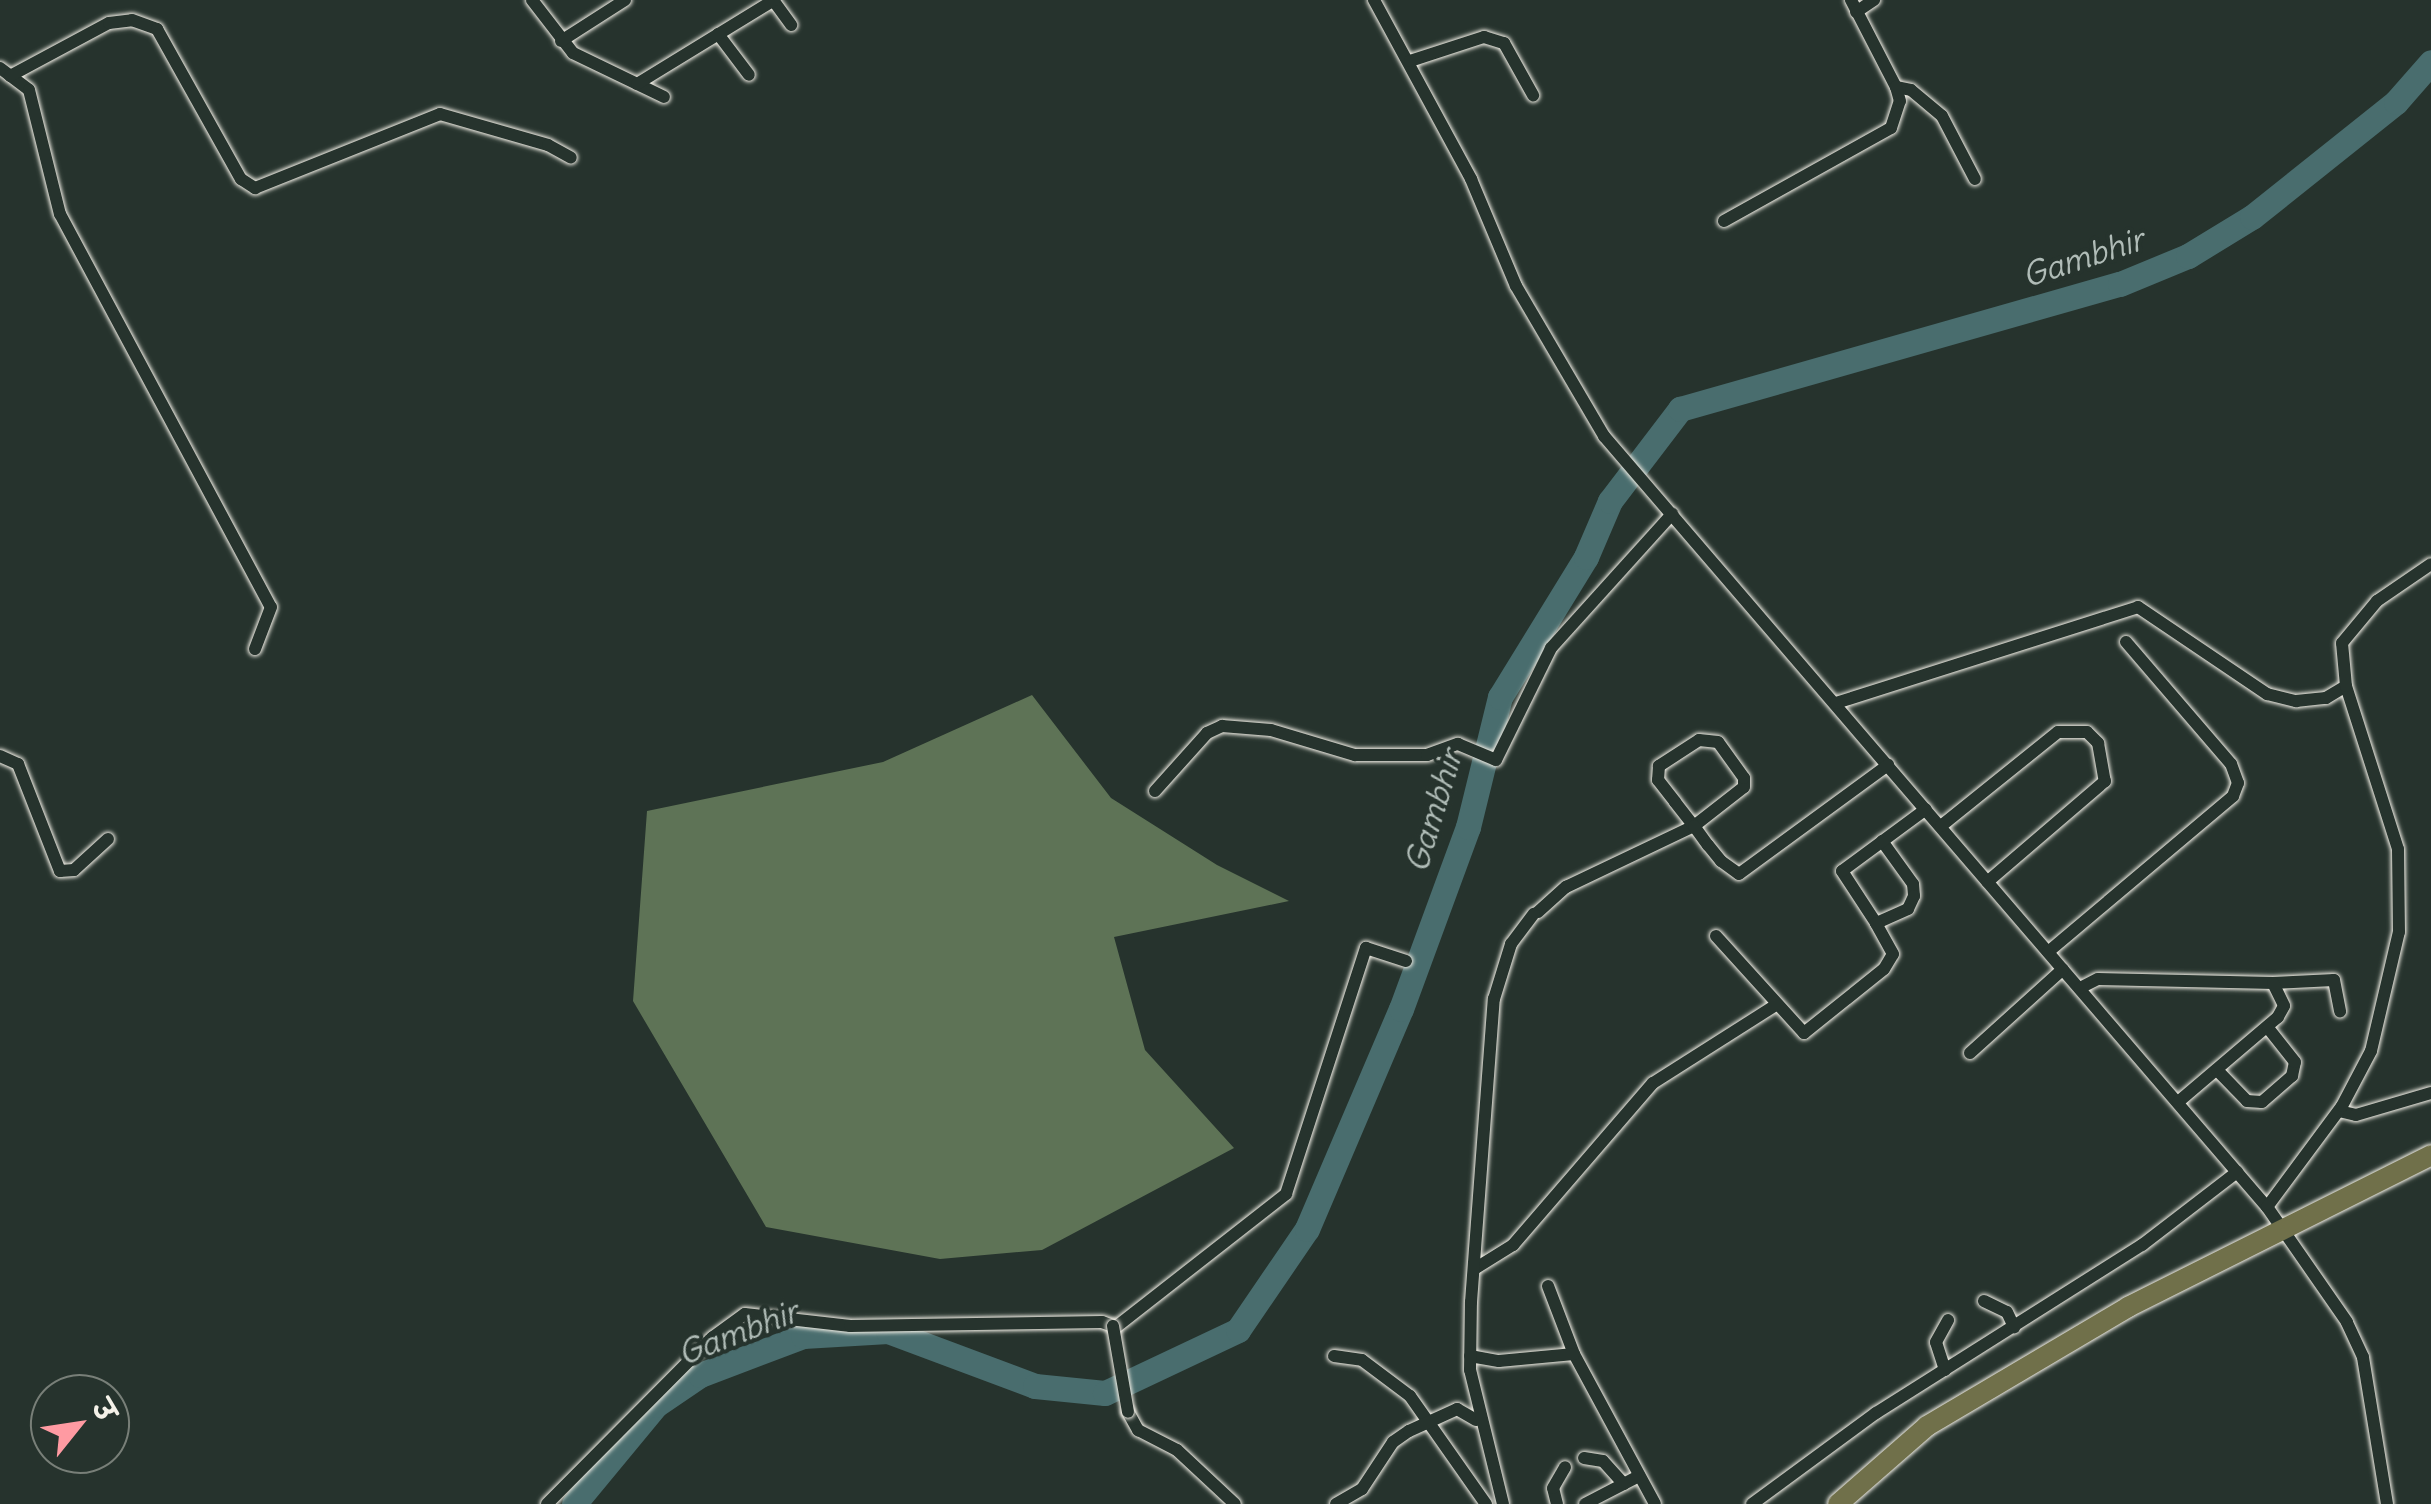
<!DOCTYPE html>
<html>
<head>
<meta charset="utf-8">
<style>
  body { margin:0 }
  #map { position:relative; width:2431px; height:1504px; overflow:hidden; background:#26332d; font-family:Delius,"Playpen Sans Deva",sans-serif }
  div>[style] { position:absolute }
  .green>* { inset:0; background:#5e7356 }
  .river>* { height:25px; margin:-12.5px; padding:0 12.5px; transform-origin:12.5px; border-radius:12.5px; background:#496d6e }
  .roads { filter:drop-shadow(0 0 2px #f4f1e8) drop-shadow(0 0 2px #f4f1e8) }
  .minor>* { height:12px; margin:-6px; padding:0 6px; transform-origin:6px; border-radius:6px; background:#26332d }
  .primary>* { height:20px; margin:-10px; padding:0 10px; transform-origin:10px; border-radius:10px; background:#70704a }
  .bridges { filter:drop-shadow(0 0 2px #f4f1e8) drop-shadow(0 0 2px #f4f1e8) }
  .minor-bridge>* { height:12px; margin:-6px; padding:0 6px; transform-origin:6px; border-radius:6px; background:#26332d }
  span { translate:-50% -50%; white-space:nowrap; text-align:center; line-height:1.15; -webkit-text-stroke:8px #26332d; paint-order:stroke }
  .water-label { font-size:32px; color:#b0bcb7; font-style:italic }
  .north { position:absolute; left:30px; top:1374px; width:100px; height:100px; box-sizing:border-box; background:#26332d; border:2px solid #787f78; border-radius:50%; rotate:60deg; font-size:28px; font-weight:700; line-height:40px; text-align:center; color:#f4f1e8 }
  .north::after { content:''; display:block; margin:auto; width:35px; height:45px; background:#ff9aa2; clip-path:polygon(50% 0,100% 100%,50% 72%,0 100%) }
</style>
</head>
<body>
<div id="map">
  <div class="green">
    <div style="clip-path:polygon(1032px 695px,1111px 798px,1217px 865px,1289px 901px,1114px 937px,1145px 1050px,1234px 1148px,1042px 1250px,940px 1259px,766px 1227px,633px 1001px,647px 811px,883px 762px)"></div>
  </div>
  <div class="river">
    <div style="left:574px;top:1504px;width:129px;rotate:-50.4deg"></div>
    <div style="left:656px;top:1405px;width:53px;rotate:-34.3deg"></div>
    <div style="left:700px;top:1375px;width:110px;rotate:-20.7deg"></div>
    <div style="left:803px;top:1336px;width:85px;rotate:-3.4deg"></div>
    <div style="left:888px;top:1331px;width:157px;rotate:20.5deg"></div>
    <div style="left:1035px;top:1386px;width:70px;rotate:5.7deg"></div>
    <div style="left:1105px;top:1393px;width:147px;rotate:-25.3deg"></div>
    <div style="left:1238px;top:1330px;width:122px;rotate:-55.7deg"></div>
    <div style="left:1307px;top:1229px;width:239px;rotate:-66.9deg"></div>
    <div style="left:1401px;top:1009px;width:194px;rotate:-69.8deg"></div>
    <div style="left:1468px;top:827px;width:134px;rotate:-76.2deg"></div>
    <div style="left:1500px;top:697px;width:164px;rotate:-58.4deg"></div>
    <div style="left:1586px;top:557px;width:61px;rotate:-66.8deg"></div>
    <div style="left:1610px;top:501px;width:116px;rotate:-52.7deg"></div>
    <div style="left:1680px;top:409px;width:457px;rotate:-15.9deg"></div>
    <div style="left:2120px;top:284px;width:74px;rotate:-22.4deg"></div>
    <div style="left:2188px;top:256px;width:75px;rotate:-31.4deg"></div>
    <div style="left:2252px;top:217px;width:184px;rotate:-38.6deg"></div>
    <div style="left:2396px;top:102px;width:53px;rotate:-48.8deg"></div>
  </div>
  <div class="roads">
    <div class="minor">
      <div style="left:532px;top:0;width:67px;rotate:52.3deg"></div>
      <div style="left:573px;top:53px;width:101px;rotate:25.8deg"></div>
      <div style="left:773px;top:0;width:31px;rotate:54deg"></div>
      <div style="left:1374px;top:0;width:204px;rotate:61.5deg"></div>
      <div style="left:1471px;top:179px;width:116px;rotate:67.2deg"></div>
      <div style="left:1516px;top:286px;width:174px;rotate:59.6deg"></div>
      <div style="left:1604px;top:436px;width:1017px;rotate:49.31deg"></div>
      <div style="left:1851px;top:0;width:98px;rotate:62.7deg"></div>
      <div style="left:1896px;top:87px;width:15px;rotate:11deg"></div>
      <div style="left:1911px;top:90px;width:40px;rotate:40deg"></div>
      <div style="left:1942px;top:116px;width:71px;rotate:62.4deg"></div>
      <div style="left:1856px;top:12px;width:22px;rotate:-34deg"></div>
      <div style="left:718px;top:34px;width:51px;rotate:52.9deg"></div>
      <div style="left:561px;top:41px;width:76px;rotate:-32.6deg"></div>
      <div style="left:1410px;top:61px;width:78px;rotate:-18deg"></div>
      <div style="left:1484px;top:37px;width:21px;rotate:17deg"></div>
      <div style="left:1504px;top:43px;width:60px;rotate:60.9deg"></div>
      <div style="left:0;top:68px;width:36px;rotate:37deg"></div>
      <div style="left:29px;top:90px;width:128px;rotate:76deg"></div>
      <div style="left:60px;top:214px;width:446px;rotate:61.8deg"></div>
      <div style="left:271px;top:607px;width:45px;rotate:110.9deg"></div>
      <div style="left:10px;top:76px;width:112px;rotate:-28.2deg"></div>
      <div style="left:109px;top:23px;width:23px;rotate:-7deg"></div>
      <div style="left:132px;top:20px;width:27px;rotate:20deg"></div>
      <div style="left:157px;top:29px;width:172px;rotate:60.8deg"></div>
      <div style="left:241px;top:179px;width:17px;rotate:33deg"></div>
      <div style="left:255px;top:188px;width:199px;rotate:-21.8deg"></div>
      <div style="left:440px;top:114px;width:112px;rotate:16deg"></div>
      <div style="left:548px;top:145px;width:26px;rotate:29deg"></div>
      <div style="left:637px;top:84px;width:161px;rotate:-31.5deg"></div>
      <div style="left:1724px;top:221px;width:191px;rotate:-29.1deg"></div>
      <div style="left:1891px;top:128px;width:28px;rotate:-72deg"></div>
      <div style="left:1900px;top:101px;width:15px;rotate:-106deg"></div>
      <div style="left:1836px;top:703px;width:317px;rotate:-17.6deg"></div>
      <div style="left:2138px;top:607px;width:156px;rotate:34deg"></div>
      <div style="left:2267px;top:694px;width:30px;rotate:14deg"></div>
      <div style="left:2296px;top:701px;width:30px;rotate:-6deg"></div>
      <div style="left:2326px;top:698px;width:23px;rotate:-31deg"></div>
      <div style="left:0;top:756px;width:20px;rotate:24deg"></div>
      <div style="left:18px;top:764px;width:115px;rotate:68.6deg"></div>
      <div style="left:60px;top:871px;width:14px;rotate:-4deg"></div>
      <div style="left:74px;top:870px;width:46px;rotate:-42.4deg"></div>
      <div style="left:1155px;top:791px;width:78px;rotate:-48.1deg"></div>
      <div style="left:1207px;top:733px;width:17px;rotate:-25deg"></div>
      <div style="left:1222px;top:726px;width:49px;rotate:4.7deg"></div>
      <div style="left:1271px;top:730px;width:88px;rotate:16.6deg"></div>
      <div style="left:1355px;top:755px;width:72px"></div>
      <div style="left:1427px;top:755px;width:33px;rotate:-20deg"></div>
      <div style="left:1458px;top:744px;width:41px;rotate:22.8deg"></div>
      <div style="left:1496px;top:760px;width:125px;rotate:-63.8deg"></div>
      <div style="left:1551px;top:648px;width:181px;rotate:-47.9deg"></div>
      <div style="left:1941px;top:826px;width:150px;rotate:-38.8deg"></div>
      <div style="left:2058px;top:732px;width:29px"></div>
      <div style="left:2087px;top:732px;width:16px;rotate:45deg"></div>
      <div style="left:2098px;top:743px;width:39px;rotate:80deg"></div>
      <div style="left:2105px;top:781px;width:155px;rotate:139.4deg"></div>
      <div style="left:1882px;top:841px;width:53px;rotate:54.2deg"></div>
      <div style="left:1913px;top:884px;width:12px;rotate:85deg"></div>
      <div style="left:1914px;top:896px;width:14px;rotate:115deg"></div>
      <div style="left:1908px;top:909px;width:35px;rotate:156deg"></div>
      <div style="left:1876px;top:923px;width:62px;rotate:-123.2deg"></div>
      <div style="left:1842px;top:871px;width:104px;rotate:-36.4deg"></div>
      <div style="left:1538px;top:912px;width:38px;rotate:-42deg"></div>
      <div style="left:1566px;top:887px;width:142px;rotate:-25.5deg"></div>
      <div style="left:1694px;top:826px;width:63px;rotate:-38deg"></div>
      <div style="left:1744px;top:787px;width:9px;rotate:-90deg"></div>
      <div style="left:1744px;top:778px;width:44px;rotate:-125.8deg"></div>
      <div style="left:1718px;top:742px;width:19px;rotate:-174deg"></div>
      <div style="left:1699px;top:740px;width:48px;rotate:147deg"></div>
      <div style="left:1659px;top:766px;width:14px;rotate:94deg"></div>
      <div style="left:1658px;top:780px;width:28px;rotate:52deg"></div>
      <div style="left:1675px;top:802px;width:31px;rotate:52deg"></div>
      <div style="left:1694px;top:826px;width:24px;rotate:54deg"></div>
      <div style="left:1708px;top:845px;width:21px;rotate:51deg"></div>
      <div style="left:1721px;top:861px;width:22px;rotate:36deg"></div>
      <div style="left:1739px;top:874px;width:185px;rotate:-36.2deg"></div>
      <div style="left:1716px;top:936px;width:131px;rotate:47.8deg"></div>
      <div style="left:1804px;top:1033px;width:102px;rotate:-38.7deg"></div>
      <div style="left:1884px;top:969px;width:17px;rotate:-59deg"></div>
      <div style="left:1893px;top:954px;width:35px;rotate:-119deg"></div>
      <div style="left:2048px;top:952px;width:242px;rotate:-40.1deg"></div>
      <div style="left:2233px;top:796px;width:14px;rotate:-69deg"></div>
      <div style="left:2238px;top:783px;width:20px;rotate:-110deg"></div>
      <div style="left:2231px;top:764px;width:161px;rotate:-130.7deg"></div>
      <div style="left:2273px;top:983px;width:61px;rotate:-2.8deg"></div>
      <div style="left:2334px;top:980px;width:32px;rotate:79deg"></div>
      <div style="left:2080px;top:988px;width:20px;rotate:-27deg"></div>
      <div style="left:2098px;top:979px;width:175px;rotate:1.3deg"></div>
      <div style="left:2273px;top:983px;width:25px;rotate:64deg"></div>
      <div style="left:2284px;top:1006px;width:13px;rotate:119deg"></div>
      <div style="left:2278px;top:1017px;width:131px;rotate:139.6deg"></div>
      <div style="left:1970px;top:1053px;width:125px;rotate:-42.1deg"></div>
      <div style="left:2217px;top:1070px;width:43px;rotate:45.9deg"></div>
      <div style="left:2247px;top:1101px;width:15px;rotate:4deg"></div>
      <div style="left:2262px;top:1102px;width:40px;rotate:-41deg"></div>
      <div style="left:2292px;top:1076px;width:14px;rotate:-78deg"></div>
      <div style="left:2295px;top:1062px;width:43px;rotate:-128.5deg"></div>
      <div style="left:2339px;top:1111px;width:17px;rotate:13deg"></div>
      <div style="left:2356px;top:1115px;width:78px;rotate:-16.3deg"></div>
      <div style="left:1476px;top:1268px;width:44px;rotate:-31.9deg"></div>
      <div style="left:1513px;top:1245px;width:214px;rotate:-49.2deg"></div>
      <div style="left:1653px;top:1083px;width:146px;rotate:-32.4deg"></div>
      <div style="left:1548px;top:1286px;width:73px;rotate:69.1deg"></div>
      <div style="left:1574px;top:1354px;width:170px;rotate:61.6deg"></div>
      <div style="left:1984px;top:1301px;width:25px;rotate:26deg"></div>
      <div style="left:2007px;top:1312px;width:17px;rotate:65deg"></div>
      <div style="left:1334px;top:1356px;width:28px;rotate:8deg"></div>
      <div style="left:1362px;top:1360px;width:60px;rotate:36.9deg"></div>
      <div style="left:1410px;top:1396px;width:132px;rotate:54.9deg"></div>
      <div style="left:1470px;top:1356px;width:29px;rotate:10deg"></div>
      <div style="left:1499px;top:1361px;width:75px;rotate:-5.3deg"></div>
      <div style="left:1945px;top:1370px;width:29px;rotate:-108deg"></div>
      <div style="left:1936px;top:1342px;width:25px;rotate:-61deg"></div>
      <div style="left:1128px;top:1412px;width:21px;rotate:61deg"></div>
      <div style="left:1138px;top:1430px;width:44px;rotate:27.1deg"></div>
      <div style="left:1177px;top:1450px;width:79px;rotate:43deg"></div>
      <div style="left:1584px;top:1458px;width:19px;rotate:9deg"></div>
      <div style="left:1603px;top:1461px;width:31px;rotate:48deg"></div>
      <div style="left:547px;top:1504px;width:235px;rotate:-45.2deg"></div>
      <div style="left:713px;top:1337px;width:39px;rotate:-36deg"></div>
      <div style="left:745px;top:1314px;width:106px;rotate:6.5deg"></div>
      <div style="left:850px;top:1326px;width:252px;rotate:-0.9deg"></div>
      <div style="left:1102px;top:1322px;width:15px;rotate:20deg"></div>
      <div style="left:1116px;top:1327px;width:216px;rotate:-38deg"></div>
      <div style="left:1286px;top:1194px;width:259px;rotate:-72deg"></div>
      <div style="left:1366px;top:948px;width:42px;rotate:18deg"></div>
      <div style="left:1336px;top:1504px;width:30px;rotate:-30deg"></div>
      <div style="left:1362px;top:1489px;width:56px;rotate:-56.6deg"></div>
      <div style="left:1393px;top:1442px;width:19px;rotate:-35deg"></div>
      <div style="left:1409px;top:1431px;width:53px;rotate:-24.6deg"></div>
      <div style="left:1457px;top:1409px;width:22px;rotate:30deg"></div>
      <div style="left:1503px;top:1504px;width:138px;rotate:-103.8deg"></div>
      <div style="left:1470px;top:1370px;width:68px;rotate:-89.2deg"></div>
      <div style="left:1471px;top:1302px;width:304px;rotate:-85.7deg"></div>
      <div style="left:1494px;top:999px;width:58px;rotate:-72.8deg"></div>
      <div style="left:1511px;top:944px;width:38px;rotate:-53deg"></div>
      <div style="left:1557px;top:1504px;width:16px;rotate:-104deg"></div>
      <div style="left:1553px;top:1488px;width:24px;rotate:-60deg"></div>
      <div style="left:1585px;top:1504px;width:61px;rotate:-27.4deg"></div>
      <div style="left:1752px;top:1504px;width:154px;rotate:-36.3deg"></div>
      <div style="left:1876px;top:1413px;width:315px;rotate:-32.3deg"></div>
      <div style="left:2142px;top:1245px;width:120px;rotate:-37.5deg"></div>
      <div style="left:2387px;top:1504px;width:149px;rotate:-99.3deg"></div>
      <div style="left:2363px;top:1357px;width:38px;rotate:-115deg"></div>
      <div style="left:2347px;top:1322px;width:140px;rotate:-124.8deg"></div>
      <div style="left:2267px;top:1207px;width:126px;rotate:-53.4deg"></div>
      <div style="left:2342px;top:1106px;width:62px;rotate:-62.2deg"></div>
      <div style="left:2371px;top:1051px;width:122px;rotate:-76.8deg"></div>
      <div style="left:2399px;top:932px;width:83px;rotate:-90.7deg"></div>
      <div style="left:2398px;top:849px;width:171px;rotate:-107.7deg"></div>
      <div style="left:2346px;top:686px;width:43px;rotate:-95.3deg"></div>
      <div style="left:2342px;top:643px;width:55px;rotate:-50.2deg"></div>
      <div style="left:2377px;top:601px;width:65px;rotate:-34.4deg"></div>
    </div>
    <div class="primary">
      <div style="left:1838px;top:1504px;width:118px;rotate:-41.2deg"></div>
      <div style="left:1927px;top:1426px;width:234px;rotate:-30.6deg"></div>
      <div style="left:2128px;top:1307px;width:339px;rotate:-26.6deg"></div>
    </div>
  </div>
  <div class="bridges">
    <div class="minor-bridge">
      <div style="left:1113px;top:1326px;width:87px;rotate:80.1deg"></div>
    </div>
  </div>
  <div class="water-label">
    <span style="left:2083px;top:258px;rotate:-18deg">Gambhir</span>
    <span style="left:1434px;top:811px;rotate:-73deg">Gambhir</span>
    <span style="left:738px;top:1333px;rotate:-21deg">Gambhir</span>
  </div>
  <div class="north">उ</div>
</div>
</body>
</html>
